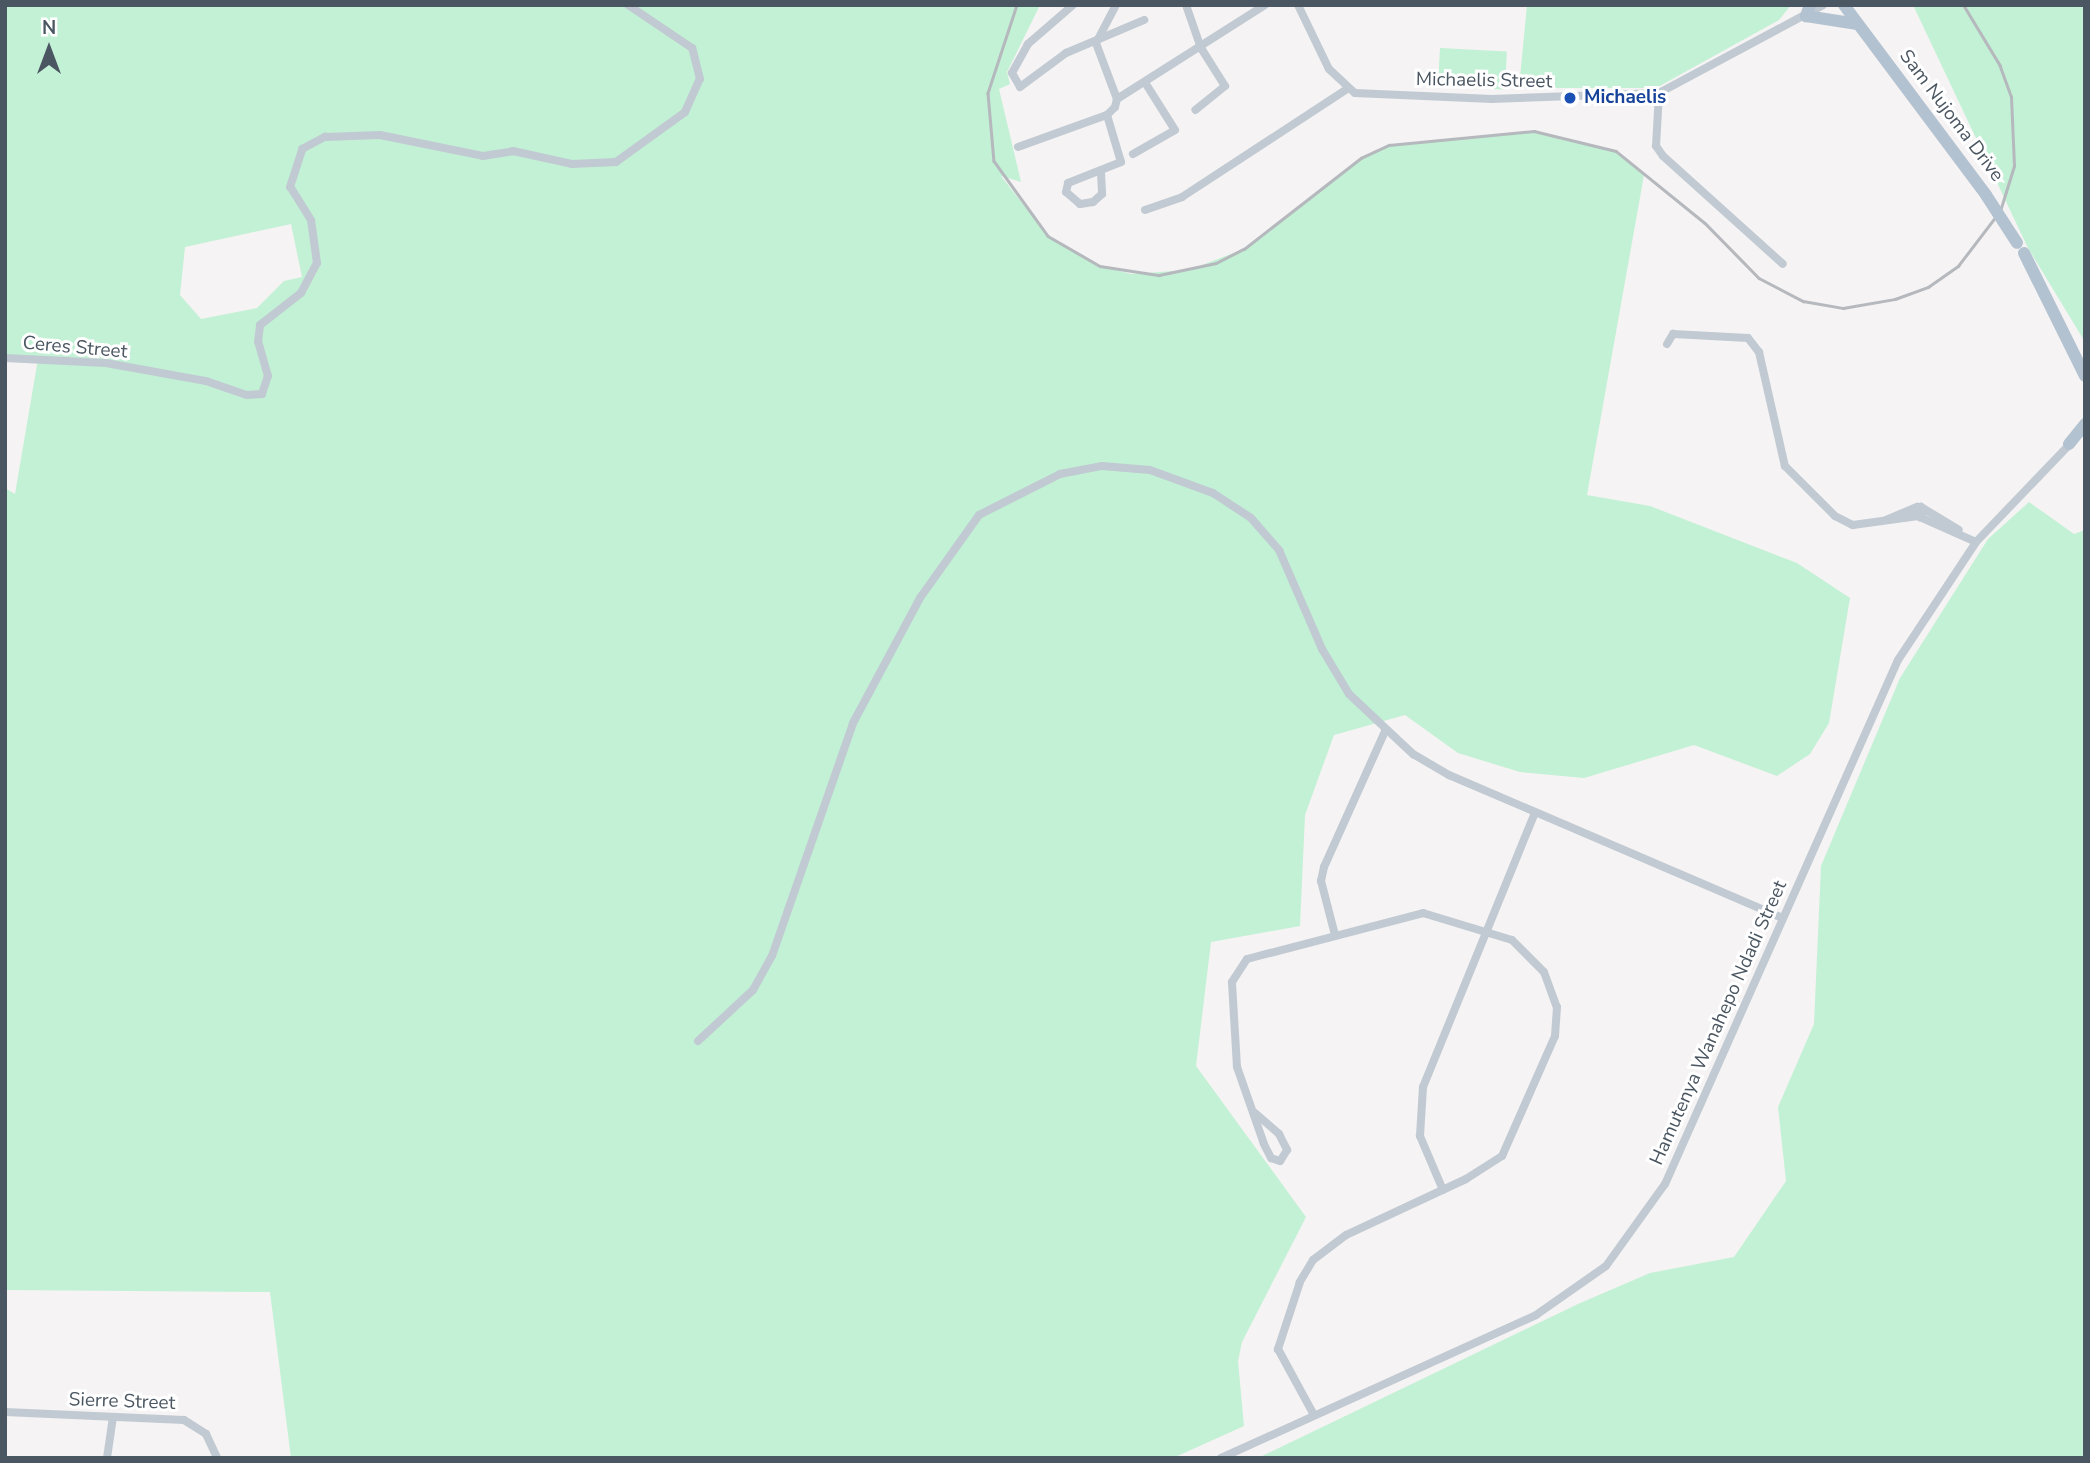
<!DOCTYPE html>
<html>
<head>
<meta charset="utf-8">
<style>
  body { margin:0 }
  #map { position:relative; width:2090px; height:1463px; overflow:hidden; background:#f5f3f3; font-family:"Nunito Sans",sans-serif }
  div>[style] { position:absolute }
  .green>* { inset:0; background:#c3f1d5; transform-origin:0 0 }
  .street>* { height:8px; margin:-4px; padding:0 4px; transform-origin:4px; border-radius:4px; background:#c1cad2 }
  .primary>* { height:12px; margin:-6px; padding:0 6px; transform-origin:6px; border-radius:6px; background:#b3c2d1 }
  .rail>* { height:2.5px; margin:-1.25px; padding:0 1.25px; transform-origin:1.25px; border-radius:1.25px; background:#b5b8bd }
  .primary-bridge>* { height:12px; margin:-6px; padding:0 6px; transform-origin:6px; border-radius:6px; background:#b3c2d1 }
  .dots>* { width:19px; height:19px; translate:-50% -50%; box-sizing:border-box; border:4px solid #fff; border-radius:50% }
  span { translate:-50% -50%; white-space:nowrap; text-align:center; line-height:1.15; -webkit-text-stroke:6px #fff; paint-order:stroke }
  .street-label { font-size:19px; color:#4a5661 }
  .transit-label { font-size:19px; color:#164399; font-weight:700 }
  .left { translate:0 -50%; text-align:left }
  .frame { position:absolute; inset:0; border:7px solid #4a5661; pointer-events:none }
  .north { position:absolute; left:14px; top:14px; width:70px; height:70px; -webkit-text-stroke:5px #fff; paint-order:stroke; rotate:0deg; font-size:19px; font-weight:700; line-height:28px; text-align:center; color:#4a5661 }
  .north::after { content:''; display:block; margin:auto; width:24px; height:32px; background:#4a5661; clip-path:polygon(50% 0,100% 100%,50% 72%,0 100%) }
</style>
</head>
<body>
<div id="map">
  <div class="green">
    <div style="clip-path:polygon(evenodd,5px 5px,1040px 5px,1007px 72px,1010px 84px,999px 89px,1021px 182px,1001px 176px,1048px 236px,1100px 266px,1131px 274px,1189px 270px,1244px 249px,1361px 158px,1389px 145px,1534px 131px,1616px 151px,1644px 175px,1587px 495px,1650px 506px,1797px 563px,1850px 598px,1829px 723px,1810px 754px,1777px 776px,1694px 745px,1584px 778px,1520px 772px,1458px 753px,1405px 715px,1334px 735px,1305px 815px,1300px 926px,1211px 942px,1196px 1066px,1306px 1217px,1242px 1342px,1238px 1361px,1244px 1426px,1173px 1458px,291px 1458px,270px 1292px,5px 1290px,5px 488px,15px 494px,38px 359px,5px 358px,5px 5px,291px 224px,302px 277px,284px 281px,257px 308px,201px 319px,180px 295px,185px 247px,291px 224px)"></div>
    <div style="clip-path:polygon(1527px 5px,1791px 5px,1779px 20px,1656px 88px,1519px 88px)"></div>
    <div style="clip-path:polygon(1913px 5px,2085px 5px,2085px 342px,2028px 248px)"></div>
    <div style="left:1440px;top:48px;width:67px;height:38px;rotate:3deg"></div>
    <div style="clip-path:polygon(2029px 502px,2074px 534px,2085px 530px,2085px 1458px,1258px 1458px,1578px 1304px,1650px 1273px,1734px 1257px,1786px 1181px,1778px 1107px,1814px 1024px,1821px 866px,1900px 678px,1988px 539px)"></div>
  </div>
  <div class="street">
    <div style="left:1073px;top:5px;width:60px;rotate:139.1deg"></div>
    <div style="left:1028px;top:44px;width:33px;rotate:119deg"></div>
    <div style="left:1012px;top:73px;width:16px;rotate:60deg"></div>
    <div style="left:1020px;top:87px;width:57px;rotate:-36.5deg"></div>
    <div style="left:1066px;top:53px;width:85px;rotate:-22.9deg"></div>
    <div style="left:1186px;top:5px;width:46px;rotate:70.8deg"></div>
    <div style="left:1201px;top:48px;width:45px;rotate:57.7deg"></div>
    <div style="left:1225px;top:86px;width:38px;rotate:141deg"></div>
    <div style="left:1298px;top:5px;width:71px;rotate:64.2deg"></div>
    <div style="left:1329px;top:69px;width:35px;rotate:43deg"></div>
    <div style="left:1355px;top:93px;width:137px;rotate:2.5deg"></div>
    <div style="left:1492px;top:99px;width:167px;rotate:-2.1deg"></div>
    <div style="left:1659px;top:93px;width:186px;rotate:-28.2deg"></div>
    <div style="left:1659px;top:93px;width:53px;rotate:93.2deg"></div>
    <div style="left:1656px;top:146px;width:12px;rotate:55deg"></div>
    <div style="left:1663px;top:156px;width:161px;rotate:42deg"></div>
    <div style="left:1117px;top:99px;width:175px;rotate:-32.4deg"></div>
    <div style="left:1018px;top:147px;width:95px;rotate:-19.8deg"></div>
    <div style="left:1107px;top:115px;width:11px;rotate:-45deg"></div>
    <div style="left:1115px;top:107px;width:8px;rotate:-76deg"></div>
    <div style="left:1117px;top:99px;width:60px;rotate:-110.6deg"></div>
    <div style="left:1096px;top:43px;width:43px;rotate:-62.2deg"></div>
    <div style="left:1133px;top:154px;width:48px;rotate:-29.7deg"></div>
    <div style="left:1175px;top:130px;width:54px;rotate:-122.2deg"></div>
    <div style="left:1101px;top:173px;width:21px;rotate:87deg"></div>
    <div style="left:1102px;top:194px;width:12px;rotate:138deg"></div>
    <div style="left:1093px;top:202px;width:13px;rotate:171deg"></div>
    <div style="left:1080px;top:204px;width:18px;rotate:-139deg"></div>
    <div style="left:1066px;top:192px;width:9px;rotate:-77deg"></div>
    <div style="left:1068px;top:183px;width:57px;rotate:-21.6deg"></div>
    <div style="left:1121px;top:162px;width:49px;rotate:-106.6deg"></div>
    <div style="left:1145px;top:210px;width:39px;rotate:-19deg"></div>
    <div style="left:1182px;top:197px;width:197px;rotate:-33.2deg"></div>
    <div style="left:1667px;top:344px;width:12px;rotate:-59deg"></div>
    <div style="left:1673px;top:334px;width:75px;rotate:3.1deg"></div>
    <div style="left:1748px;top:338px;width:18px;rotate:52deg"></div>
    <div style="left:1759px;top:352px;width:117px;rotate:77.2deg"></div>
    <div style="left:1785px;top:466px;width:71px;rotate:45deg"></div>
    <div style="left:1835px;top:516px;width:20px;rotate:27deg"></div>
    <div style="left:1853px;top:525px;width:66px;rotate:-7.9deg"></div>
    <div style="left:5px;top:358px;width:101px;rotate:2.8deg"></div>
    <div style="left:106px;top:363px;width:102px;rotate:10.2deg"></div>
    <div style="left:206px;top:381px;width:43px;rotate:18.9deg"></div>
    <div style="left:247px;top:395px;width:15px;rotate:-4deg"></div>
    <div style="left:262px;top:394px;width:19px;rotate:-72deg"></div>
    <div style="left:268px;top:376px;width:35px;rotate:-106deg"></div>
    <div style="left:258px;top:342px;width:17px;rotate:-83deg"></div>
    <div style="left:260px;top:325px;width:52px;rotate:-38deg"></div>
    <div style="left:301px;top:293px;width:34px;rotate:-62deg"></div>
    <div style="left:317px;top:263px;width:43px;rotate:-97.9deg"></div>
    <div style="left:311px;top:220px;width:39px;rotate:-122deg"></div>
    <div style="left:290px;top:187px;width:40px;rotate:-72deg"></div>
    <div style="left:302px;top:149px;width:26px;rotate:-28deg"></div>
    <div style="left:325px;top:137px;width:55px;rotate:-2.1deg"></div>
    <div style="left:380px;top:135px;width:105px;rotate:11.5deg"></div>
    <div style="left:483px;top:156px;width:30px;rotate:-9deg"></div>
    <div style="left:513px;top:151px;width:60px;rotate:12.4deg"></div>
    <div style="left:572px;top:164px;width:44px;rotate:-2.6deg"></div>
    <div style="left:616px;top:162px;width:85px;rotate:-35.9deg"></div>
    <div style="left:685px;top:112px;width:36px;rotate:-66deg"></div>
    <div style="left:700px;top:79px;width:32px;rotate:-104deg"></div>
    <div style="left:692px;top:48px;width:77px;rotate:-146.1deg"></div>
    <div style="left:1925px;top:510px;width:9px;rotate:126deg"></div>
    <div style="left:1920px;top:517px;width:7px;rotate:-135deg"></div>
    <div style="left:1915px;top:512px;width:8px;rotate:-40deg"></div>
    <div style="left:1921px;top:507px;width:44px;rotate:31.2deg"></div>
    <div style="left:1920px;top:517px;width:61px;rotate:24.1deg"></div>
    <div style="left:1886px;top:520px;width:34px;rotate:-23deg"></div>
    <div style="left:1335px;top:935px;width:56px;rotate:-104.5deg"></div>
    <div style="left:1321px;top:881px;width:14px;rotate:-78deg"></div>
    <div style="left:1324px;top:867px;width:149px;rotate:-65.8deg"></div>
    <div style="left:698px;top:1041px;width:75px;rotate:-42.8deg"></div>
    <div style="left:753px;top:990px;width:39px;rotate:-61deg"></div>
    <div style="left:772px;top:956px;width:247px;rotate:-70.8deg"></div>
    <div style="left:853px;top:723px;width:142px;rotate:-61.8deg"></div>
    <div style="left:920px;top:598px;width:102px;rotate:-54.6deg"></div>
    <div style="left:979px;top:515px;width:91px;rotate:-26.8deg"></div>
    <div style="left:1060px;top:474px;width:43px;rotate:-10.8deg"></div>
    <div style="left:1102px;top:466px;width:48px;rotate:4.8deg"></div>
    <div style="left:1150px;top:470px;width:67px;rotate:20.1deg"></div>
    <div style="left:1213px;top:493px;width:45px;rotate:33.3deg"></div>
    <div style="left:1251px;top:518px;width:43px;rotate:48.8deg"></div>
    <div style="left:1279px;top:550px;width:108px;rotate:66.5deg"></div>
    <div style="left:1322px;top:649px;width:52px;rotate:59deg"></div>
    <div style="left:1349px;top:694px;width:88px;rotate:43.2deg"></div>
    <div style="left:1413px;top:754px;width:42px;rotate:30.3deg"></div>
    <div style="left:1449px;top:775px;width:361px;rotate:23.2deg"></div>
    <div style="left:1255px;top:1113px;width:32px;rotate:41deg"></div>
    <div style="left:1279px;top:1134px;width:18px;rotate:63deg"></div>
    <div style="left:1287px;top:1150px;width:13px;rotate:122deg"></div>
    <div style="left:1280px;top:1161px;width:9px;rotate:-162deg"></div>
    <div style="left:1271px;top:1158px;width:16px;rotate:-117deg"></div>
    <div style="left:1264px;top:1144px;width:82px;rotate:-109.3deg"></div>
    <div style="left:1237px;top:1067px;width:85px;rotate:-93.4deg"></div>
    <div style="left:1232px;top:982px;width:27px;rotate:-57deg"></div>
    <div style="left:1247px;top:959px;width:182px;rotate:-14.6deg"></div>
    <div style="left:1423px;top:913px;width:93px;rotate:16.9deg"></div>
    <div style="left:1512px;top:940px;width:45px;rotate:45deg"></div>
    <div style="left:1544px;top:972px;width:37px;rotate:70deg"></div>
    <div style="left:1557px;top:1007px;width:29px;rotate:94deg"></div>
    <div style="left:1555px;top:1036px;width:131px;rotate:113.8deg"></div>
    <div style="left:1502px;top:1156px;width:43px;rotate:147.4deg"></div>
    <div style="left:1466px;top:1179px;width:132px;rotate:155deg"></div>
    <div style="left:1346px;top:1235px;width:41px;rotate:142.9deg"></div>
    <div style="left:1313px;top:1260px;width:26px;rotate:121deg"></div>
    <div style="left:1300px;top:1282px;width:71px;rotate:108.2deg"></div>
    <div style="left:1278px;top:1349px;width:75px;rotate:61.4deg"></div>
    <div style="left:1443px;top:1190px;width:59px;rotate:-113.1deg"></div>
    <div style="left:1420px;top:1136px;width:49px;rotate:-86.5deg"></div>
    <div style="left:1423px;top:1087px;width:296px;rotate:-67.8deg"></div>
    <div style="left:5px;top:1412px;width:179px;rotate:2.6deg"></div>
    <div style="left:184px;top:1420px;width:26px;rotate:32deg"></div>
    <div style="left:206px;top:1434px;width:26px;rotate:65deg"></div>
    <div style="left:107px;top:1458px;width:41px;rotate:-81.7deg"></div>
    <div style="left:1221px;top:1458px;width:346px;rotate:-24.4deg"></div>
    <div style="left:1536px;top:1315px;width:85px;rotate:-35deg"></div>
    <div style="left:1606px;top:1266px;width:101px;rotate:-54.3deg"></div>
    <div style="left:1665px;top:1184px;width:573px;rotate:-66.03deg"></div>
    <div style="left:1898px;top:660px;width:141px;rotate:-56.5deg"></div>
    <div style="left:1976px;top:542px;width:139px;rotate:-46.2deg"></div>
  </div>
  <div class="primary">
    <div style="left:1810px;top:5px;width:12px;rotate:110deg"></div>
    <div style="left:1806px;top:16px;width:52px;rotate:8.9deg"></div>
    <div style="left:1844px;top:5px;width:237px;rotate:53.2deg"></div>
    <div style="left:2024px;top:253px;width:137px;rotate:63.6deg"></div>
    <div style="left:2069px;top:444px;width:26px;rotate:-51deg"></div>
  </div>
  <div class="rail">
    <div style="left:1017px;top:5px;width:93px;rotate:108.2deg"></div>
    <div style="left:988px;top:93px;width:68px;rotate:85deg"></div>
    <div style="left:994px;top:161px;width:92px;rotate:54.2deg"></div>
    <div style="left:1048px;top:236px;width:60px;rotate:30deg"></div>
    <div style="left:1100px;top:266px;width:60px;rotate:8.7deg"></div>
    <div style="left:1159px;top:275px;width:58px;rotate:-11.9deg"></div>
    <div style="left:1216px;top:263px;width:31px;rotate:-27deg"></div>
    <div style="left:1244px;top:249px;width:148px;rotate:-37.9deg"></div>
    <div style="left:1361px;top:158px;width:31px;rotate:-25deg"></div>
    <div style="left:1389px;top:145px;width:146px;rotate:-5.5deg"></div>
    <div style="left:1534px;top:131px;width:84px;rotate:13.7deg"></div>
    <div style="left:1616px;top:151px;width:114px;rotate:39deg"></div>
    <div style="left:1705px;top:223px;width:77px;rotate:45.5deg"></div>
    <div style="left:1759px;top:278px;width:50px;rotate:27.6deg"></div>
    <div style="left:1803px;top:301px;width:41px;rotate:9.9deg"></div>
    <div style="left:1843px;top:308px;width:53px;rotate:-9.8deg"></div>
    <div style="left:1895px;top:299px;width:35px;rotate:-20deg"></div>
    <div style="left:1928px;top:287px;width:37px;rotate:-35deg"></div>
    <div style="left:1958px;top:266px;width:69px;rotate:-52.6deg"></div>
    <div style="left:2000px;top:211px;width:47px;rotate:-72.7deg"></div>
    <div style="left:2014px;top:166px;width:69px;rotate:-92.5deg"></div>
    <div style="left:2011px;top:97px;width:33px;rotate:-110deg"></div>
    <div style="left:2000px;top:66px;width:71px;rotate:-121.2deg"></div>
  </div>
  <div class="primary-bridge">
    <div style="left:1986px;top:195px;width:57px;rotate:57.1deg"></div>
  </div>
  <div class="dots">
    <div style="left:1570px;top:98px;background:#1a4fb4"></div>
  </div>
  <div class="street-label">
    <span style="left:1484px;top:81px;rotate:1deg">Michaelis Street</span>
    <span style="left:1951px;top:116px;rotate:53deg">Sam Nujoma Drive</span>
    <span style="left:75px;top:348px;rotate:5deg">Ceres Street</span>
    <span style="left:1719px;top:1023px;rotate:-66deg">Hamutenya Wanahepo Ndadi Street</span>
    <span style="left:122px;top:1402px;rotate:2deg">Sierre Street</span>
  </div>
  <div class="transit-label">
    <span class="left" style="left:1584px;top:98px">Michaelis</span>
  </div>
  <div class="frame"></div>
  <div class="north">N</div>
</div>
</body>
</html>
